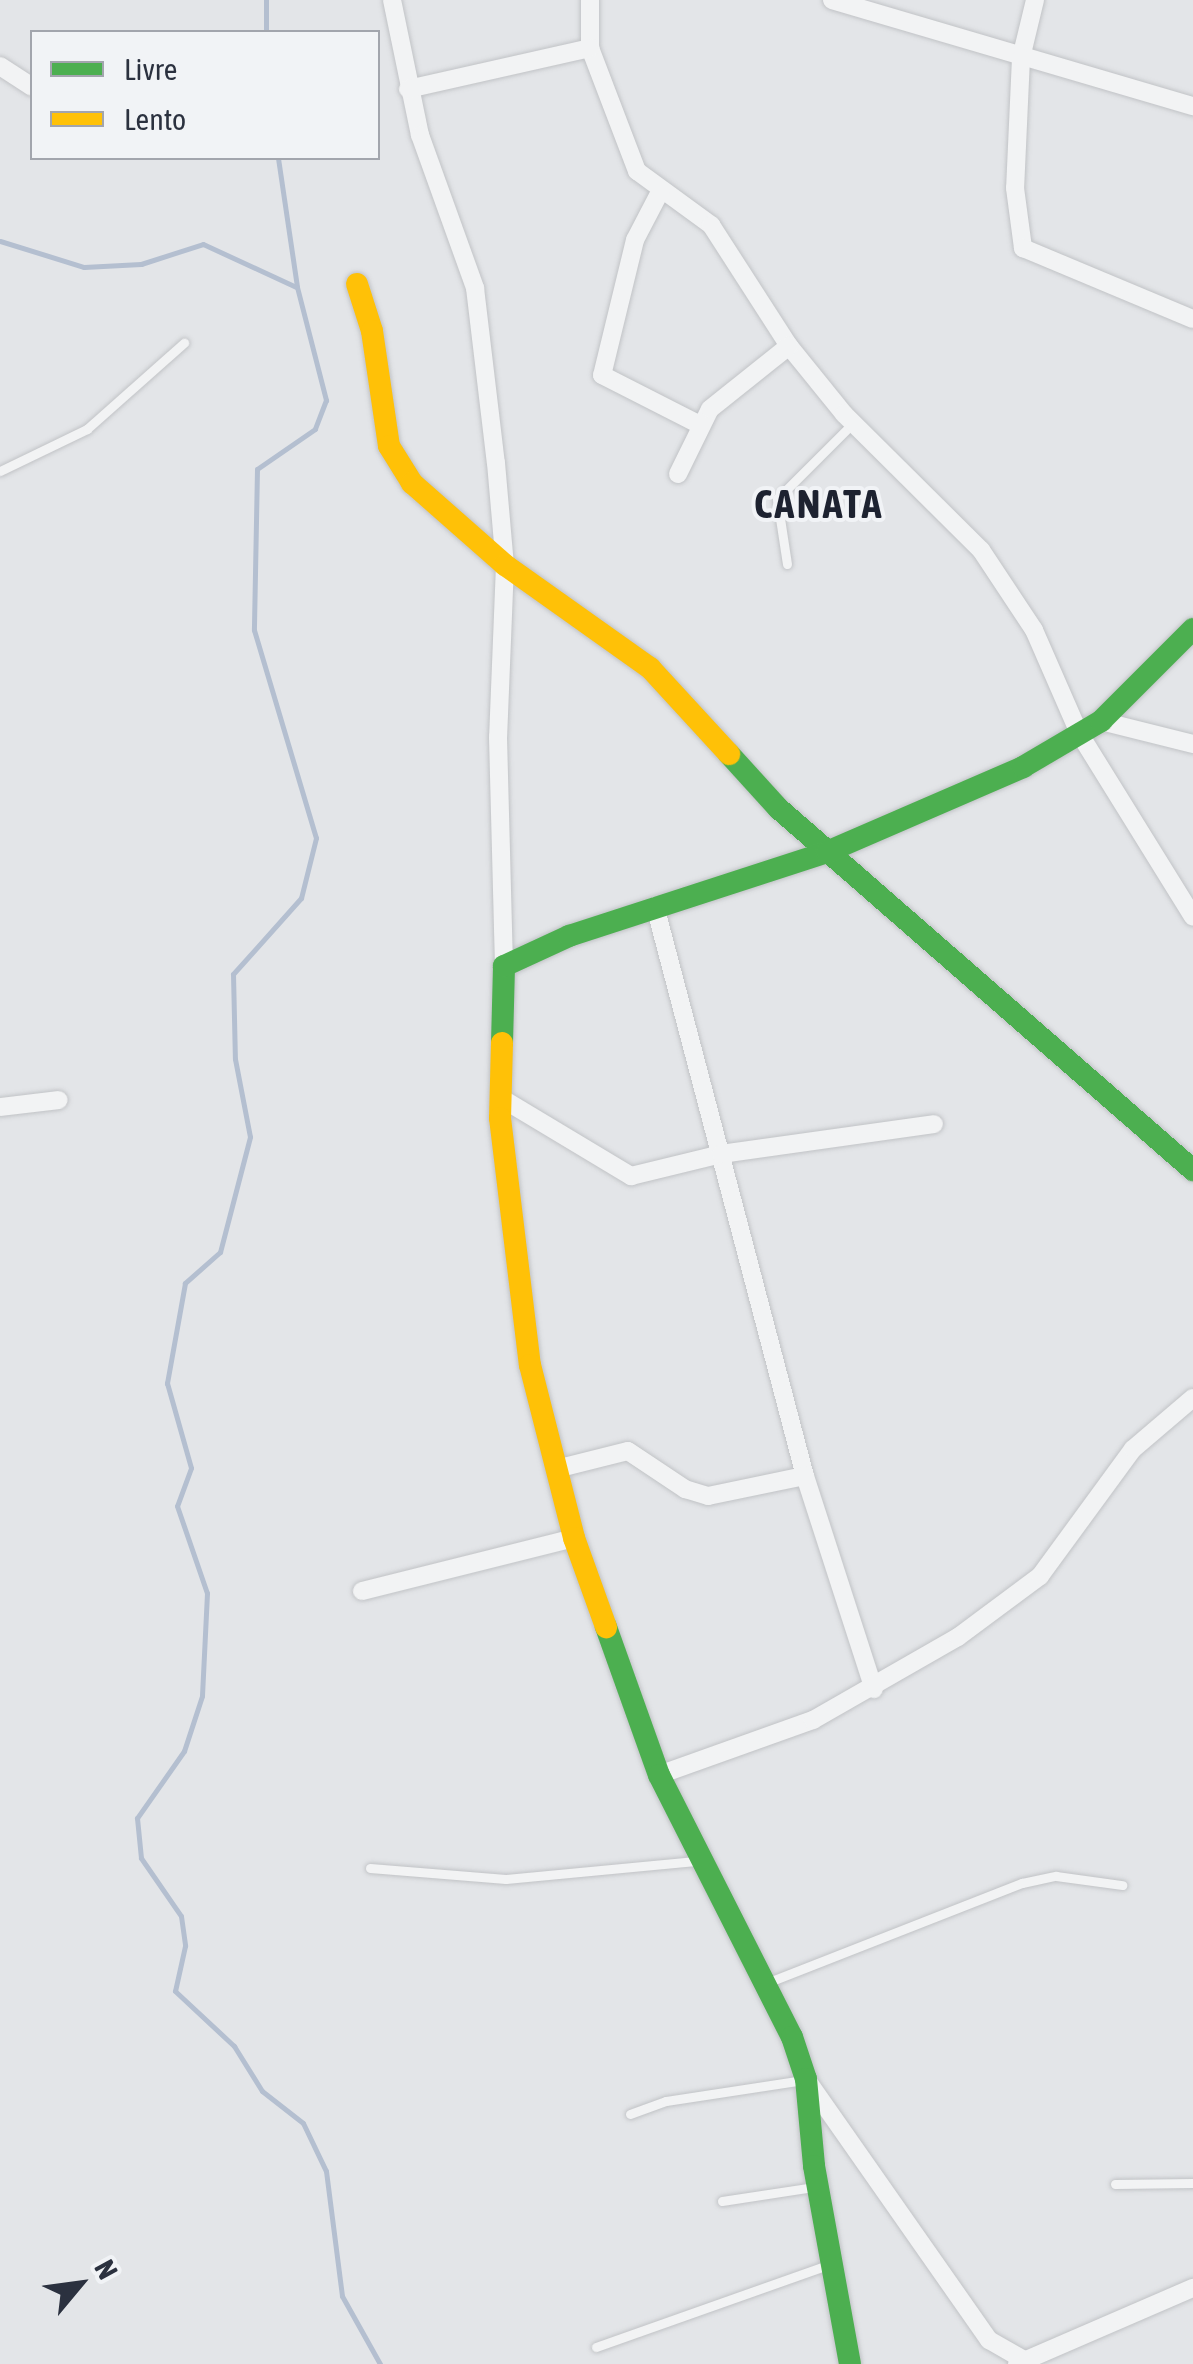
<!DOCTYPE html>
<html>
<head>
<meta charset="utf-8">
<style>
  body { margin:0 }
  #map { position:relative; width:1193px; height:2364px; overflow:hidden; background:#e3e5e8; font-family:"Asap Condensed",sans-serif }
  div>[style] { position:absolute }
  .stream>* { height:5px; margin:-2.5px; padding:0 2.5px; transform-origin:2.5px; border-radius:2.5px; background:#b4bfd0 }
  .roads { filter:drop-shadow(0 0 2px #c1c3c6) drop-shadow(0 0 2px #c1c3c6) }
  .lane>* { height:9px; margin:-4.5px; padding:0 4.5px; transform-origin:4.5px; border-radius:4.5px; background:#f2f3f4 }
  .street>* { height:18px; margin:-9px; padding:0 9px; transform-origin:9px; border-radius:9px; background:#f2f3f4 }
  .fast>* { height:22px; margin:-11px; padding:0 11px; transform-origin:11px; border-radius:11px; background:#4caf50 }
  .slow>* { height:22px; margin:-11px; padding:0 11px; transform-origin:11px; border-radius:11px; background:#ffc107 }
  span { translate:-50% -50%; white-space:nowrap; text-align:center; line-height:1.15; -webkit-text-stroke:8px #f1f3f6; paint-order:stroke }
  .district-label { font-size:40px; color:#1d2230; font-weight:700; letter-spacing:2.5px }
  .legend { position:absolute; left:30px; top:30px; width:350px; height:130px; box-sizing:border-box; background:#f1f3f6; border:2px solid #a2a5ad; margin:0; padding:12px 18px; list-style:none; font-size:30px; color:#2b313f }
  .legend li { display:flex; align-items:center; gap:20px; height:50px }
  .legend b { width:50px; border:2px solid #a2a5ad }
  .north { position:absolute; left:30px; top:2234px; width:100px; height:100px; -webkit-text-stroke:8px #f1f3f6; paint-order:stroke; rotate:61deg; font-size:28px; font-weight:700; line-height:40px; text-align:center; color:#2b313f }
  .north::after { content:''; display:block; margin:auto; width:35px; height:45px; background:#2b313f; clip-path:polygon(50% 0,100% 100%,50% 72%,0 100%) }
</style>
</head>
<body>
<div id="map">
  <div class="stream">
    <div style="left:266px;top:0;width:32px;rotate:90deg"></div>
    <div style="left:278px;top:158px;width:130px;rotate:81.6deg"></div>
    <div style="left:297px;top:287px;width:117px;rotate:75.6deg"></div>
    <div style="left:326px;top:400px;width:31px;rotate:111deg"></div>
    <div style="left:315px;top:429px;width:70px;rotate:145.4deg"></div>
    <div style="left:257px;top:469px;width:161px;rotate:91.1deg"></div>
    <div style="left:254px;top:630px;width:217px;rotate:73.4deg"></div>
    <div style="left:316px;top:838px;width:62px;rotate:104deg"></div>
    <div style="left:301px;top:898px;width:102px;rotate:131.8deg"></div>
    <div style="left:233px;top:974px;width:85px;rotate:88.7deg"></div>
    <div style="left:235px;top:1059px;width:79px;rotate:79.1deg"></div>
    <div style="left:250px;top:1137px;width:119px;rotate:104.6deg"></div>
    <div style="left:220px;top:1252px;width:47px;rotate:138.5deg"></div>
    <div style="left:185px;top:1283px;width:102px;rotate:100.2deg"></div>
    <div style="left:167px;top:1383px;width:88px;rotate:74.2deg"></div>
    <div style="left:191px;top:1468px;width:40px;rotate:110.2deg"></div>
    <div style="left:177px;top:1506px;width:92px;rotate:71deg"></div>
    <div style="left:207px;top:1593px;width:103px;rotate:92.8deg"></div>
    <div style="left:202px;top:1696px;width:58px;rotate:108.1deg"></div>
    <div style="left:184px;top:1751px;width:82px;rotate:125deg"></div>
    <div style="left:137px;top:1818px;width:40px;rotate:84.3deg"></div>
    <div style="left:141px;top:1858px;width:70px;rotate:55.4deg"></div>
    <div style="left:181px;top:1916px;width:30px;rotate:82deg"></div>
    <div style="left:185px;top:1946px;width:46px;rotate:102.5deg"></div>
    <div style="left:175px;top:1991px;width:81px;rotate:43deg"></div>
    <div style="left:234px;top:2046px;width:53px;rotate:58.1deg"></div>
    <div style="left:262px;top:2091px;width:52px;rotate:38deg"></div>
    <div style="left:303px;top:2123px;width:53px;rotate:64.4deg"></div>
    <div style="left:326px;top:2171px;width:126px;rotate:82.7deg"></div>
    <div style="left:342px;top:2296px;width:78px;rotate:60.8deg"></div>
    <div style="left:0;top:241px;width:88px;rotate:17.2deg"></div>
    <div style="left:84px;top:267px;width:57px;rotate:-3deg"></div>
    <div style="left:141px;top:264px;width:65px;rotate:-17.9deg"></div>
    <div style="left:203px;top:244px;width:102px;rotate:24.8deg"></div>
  </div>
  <div class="roads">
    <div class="lane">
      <div style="left:0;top:471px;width:97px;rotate:-25.8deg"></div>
      <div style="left:87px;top:429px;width:130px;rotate:-41.6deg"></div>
      <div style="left:787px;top:564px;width:66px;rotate:-98.7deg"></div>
      <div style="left:777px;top:499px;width:107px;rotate:-45deg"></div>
      <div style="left:370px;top:1868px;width:136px;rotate:4.6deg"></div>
      <div style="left:506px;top:1879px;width:193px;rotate:-5.4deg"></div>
      <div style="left:769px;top:1982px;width:272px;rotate:-21.4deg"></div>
      <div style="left:1022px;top:1883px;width:35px;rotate:-12deg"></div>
      <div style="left:1056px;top:1876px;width:67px;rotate:7.8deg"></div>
      <div style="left:630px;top:2114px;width:38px;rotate:-20deg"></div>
      <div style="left:666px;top:2101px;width:139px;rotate:-8.7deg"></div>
      <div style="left:1115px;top:2184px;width:78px;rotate:-0.7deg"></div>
      <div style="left:722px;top:2201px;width:92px;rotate:-8.7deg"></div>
      <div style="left:596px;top:2347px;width:245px;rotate:-19.5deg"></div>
    </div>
    <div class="street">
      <div style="left:392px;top:0;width:138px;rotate:78.3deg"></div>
      <div style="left:420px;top:135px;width:163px;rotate:70.2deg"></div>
      <div style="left:475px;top:288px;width:176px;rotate:83.2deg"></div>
      <div style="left:496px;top:463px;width:102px;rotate:85deg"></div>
      <div style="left:505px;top:565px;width:172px;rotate:92.3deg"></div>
      <div style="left:498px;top:737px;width:229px;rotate:88.5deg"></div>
      <div style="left:590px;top:0;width:48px;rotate:90deg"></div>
      <div style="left:590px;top:48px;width:132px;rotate:69.1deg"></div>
      <div style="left:637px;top:171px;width:92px;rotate:36.1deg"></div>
      <div style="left:711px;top:225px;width:144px;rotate:57.2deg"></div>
      <div style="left:789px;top:346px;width:87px;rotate:51deg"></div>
      <div style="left:844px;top:414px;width:193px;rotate:44.8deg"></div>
      <div style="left:981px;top:550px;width:96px;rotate:56.5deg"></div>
      <div style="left:1034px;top:630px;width:112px;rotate:66.4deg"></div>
      <div style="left:1079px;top:733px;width:216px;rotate:58.2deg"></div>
      <div style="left:832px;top:0;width:376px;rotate:16.4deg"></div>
      <div style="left:1035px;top:0;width:60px;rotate:103.6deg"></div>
      <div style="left:1021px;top:58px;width:130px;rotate:92.6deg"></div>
      <div style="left:1015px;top:188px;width:61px;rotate:82.4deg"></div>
      <div style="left:1023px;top:248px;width:184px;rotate:22.7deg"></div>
      <div style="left:0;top:66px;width:38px;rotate:33deg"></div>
      <div style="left:408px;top:89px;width:187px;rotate:-12.7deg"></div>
      <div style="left:661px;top:190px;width:56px;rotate:117.5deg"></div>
      <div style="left:635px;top:240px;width:139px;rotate:103.7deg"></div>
      <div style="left:602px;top:375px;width:108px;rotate:27deg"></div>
      <div style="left:678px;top:474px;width:72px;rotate:-63.8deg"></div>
      <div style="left:710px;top:409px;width:101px;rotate:-38.6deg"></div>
      <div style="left:1101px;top:721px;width:95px;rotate:14deg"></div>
      <div style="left:655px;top:906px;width:589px;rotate:75.26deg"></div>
      <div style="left:805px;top:1476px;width:224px;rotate:72.1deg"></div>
      <div style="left:501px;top:1098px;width:152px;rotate:31deg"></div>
      <div style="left:631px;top:1176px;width:93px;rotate:-13.7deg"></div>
      <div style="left:721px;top:1154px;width:215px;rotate:-8deg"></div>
      <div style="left:0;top:1107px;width:59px;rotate:-6.8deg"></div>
      <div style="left:556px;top:1469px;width:74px;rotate:-14deg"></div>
      <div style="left:628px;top:1451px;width:69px;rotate:33.7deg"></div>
      <div style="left:685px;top:1489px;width:24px;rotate:17deg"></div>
      <div style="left:708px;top:1496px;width:99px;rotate:-11.7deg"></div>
      <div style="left:362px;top:1591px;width:219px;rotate:-14deg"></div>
      <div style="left:659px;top:1775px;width:164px;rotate:-19.7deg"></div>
      <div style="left:813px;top:1720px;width:167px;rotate:-29.8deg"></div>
      <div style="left:958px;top:1637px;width:102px;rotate:-36.6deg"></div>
      <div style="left:1040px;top:1576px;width:157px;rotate:-53.8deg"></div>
      <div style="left:1133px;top:1449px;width:79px;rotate:-40.4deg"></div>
      <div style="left:809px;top:2083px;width:314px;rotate:55deg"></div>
      <div style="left:989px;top:2340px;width:40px;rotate:29.7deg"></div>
      <div style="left:1017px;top:2364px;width:192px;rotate:-23.4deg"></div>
    </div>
    <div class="fast">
      <div style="left:729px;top:754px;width:73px;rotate:47.8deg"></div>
      <div style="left:778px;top:808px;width:551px;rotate:41.1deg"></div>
      <div style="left:502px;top:1043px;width:77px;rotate:-88.5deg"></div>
      <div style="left:504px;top:966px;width:72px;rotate:-24.8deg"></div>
      <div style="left:569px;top:936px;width:271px;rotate:-18deg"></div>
      <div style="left:827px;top:852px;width:214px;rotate:-23.4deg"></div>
      <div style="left:1023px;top:767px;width:91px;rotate:-30.5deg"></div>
      <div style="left:1101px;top:721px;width:130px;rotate:-45deg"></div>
      <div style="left:606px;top:1627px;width:157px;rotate:70.3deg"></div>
      <div style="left:659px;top:1775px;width:294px;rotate:63.1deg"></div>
      <div style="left:792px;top:2037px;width:44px;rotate:71.6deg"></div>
      <div style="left:806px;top:2079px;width:87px;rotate:84.7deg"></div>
      <div style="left:814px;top:2166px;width:201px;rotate:79.7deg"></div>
    </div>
    <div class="slow">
      <div style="left:357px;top:284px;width:49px;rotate:72.3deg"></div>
      <div style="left:372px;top:331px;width:116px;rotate:81.6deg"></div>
      <div style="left:389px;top:446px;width:44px;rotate:58.1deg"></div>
      <div style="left:412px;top:483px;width:124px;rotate:41.4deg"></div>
      <div style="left:505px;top:565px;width:178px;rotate:35.4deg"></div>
      <div style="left:650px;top:668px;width:117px;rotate:47.4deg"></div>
      <div style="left:502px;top:1043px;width:75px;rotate:91.5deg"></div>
      <div style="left:500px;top:1118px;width:249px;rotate:83.1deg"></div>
      <div style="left:530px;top:1365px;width:179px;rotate:75.7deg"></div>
      <div style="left:574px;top:1538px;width:95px;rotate:70.2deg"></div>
    </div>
  </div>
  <div class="district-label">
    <span style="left:819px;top:504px">CANATA</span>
  </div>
  <ul class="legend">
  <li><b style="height:12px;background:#4caf50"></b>Livre</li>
  <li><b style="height:12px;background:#ffc107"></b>Lento</li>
  </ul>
  <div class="north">N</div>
</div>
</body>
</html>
